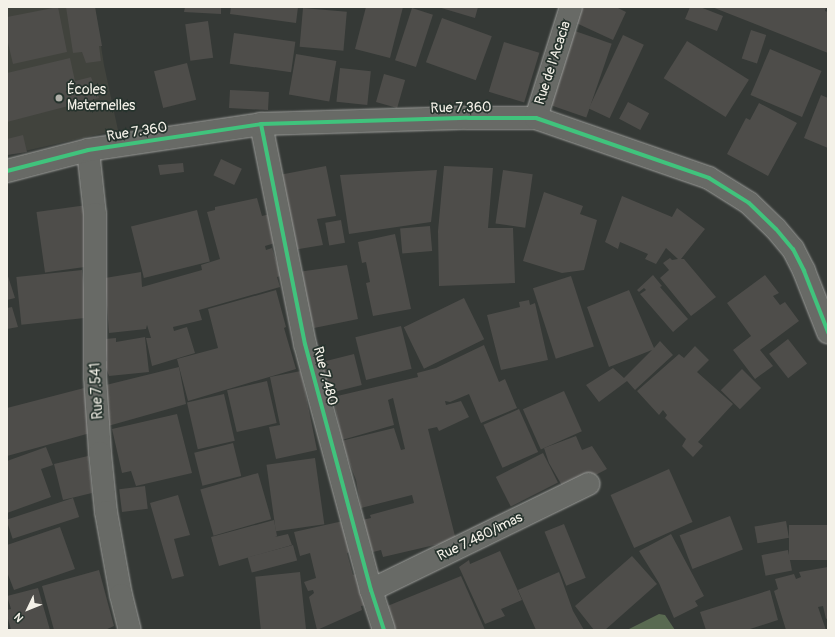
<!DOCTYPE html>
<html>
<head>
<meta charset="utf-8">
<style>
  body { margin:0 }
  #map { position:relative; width:835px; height:637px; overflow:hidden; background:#353936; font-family:Pangolin,sans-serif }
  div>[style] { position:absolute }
  .built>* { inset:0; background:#41433d }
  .green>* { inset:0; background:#596a51 }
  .building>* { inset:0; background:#4e4d4a; transform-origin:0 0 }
  .roads { filter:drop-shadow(0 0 1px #9c9d9a) drop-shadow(0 0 1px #9c9d9a) }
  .street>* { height:22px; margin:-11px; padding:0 11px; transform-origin:11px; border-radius:11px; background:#686a66 }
  .cycleway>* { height:4px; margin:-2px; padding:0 2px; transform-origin:2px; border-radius:2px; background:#40c37c }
  .dots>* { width:11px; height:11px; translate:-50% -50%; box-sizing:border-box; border:2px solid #26332d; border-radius:50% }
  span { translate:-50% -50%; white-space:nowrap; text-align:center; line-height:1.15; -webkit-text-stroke:3.5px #26332d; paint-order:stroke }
  .street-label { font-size:14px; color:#f4f1e8 }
  .poi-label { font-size:14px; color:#f4f1e8 }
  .left { translate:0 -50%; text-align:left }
  .frame { position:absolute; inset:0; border:8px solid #f4f1e8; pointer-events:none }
  .north { position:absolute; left:8px; top:589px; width:40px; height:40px; -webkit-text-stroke:3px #26332d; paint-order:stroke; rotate:227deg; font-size:11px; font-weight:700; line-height:16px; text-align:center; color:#f4f1e8 }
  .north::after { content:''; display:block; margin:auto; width:14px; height:18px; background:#f4f1e8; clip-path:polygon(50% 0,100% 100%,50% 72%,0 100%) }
</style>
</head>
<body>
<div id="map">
  <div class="built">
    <div style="clip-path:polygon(7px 7px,95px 7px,104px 65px,118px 130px,7px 155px)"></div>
  </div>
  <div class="green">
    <div style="clip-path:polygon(659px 614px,665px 615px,675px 630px,627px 630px)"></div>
  </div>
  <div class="building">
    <div style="clip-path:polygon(58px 7px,67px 52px,13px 64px,7px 39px,7px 17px)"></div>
    <div style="clip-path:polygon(66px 7px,95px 7px,102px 46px,99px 46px,101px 61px,86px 63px,82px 52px,73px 53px)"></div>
    <div style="clip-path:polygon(185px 7px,221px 7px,221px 14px,184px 12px)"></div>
    <div style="clip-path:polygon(231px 7px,298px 7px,296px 23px,230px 14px)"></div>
    <div style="clip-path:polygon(366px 7px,403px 7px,390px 58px,355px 49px)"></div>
    <div style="clip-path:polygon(438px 7px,478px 7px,475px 18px)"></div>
    <div style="clip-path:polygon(580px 7px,616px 7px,626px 12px,613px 40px,574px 22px)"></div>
    <div style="clip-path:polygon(690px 7px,700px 7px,723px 16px,717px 31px,685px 19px)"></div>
    <div style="clip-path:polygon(712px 7px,826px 7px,825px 11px,828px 12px,828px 53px)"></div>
    <div style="left:303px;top:8px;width:44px;height:39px;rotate:5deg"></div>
    <div style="left:412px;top:8px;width:22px;height:55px;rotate:18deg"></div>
    <div style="left:442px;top:18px;width:53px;height:47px;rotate:20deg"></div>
    <div style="left:208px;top:21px;width:37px;height:23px;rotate:82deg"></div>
    <div style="left:572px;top:30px;width:42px;height:78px;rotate:19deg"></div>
    <div style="left:751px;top:30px;width:16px;height:30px;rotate:18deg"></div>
    <div style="left:234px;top:33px;width:62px;height:31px;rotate:8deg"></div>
    <div style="left:623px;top:35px;width:23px;height:81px;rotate:25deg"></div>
    <div style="left:687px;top:41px;width:73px;height:44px;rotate:32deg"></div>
    <div style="left:504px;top:42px;width:37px;height:52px;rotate:17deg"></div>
    <div style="left:770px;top:49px;width:56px;height:50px;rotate:23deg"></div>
    <div style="left:296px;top:54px;width:41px;height:41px;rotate:10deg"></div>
    <div style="clip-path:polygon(70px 58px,75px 81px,91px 77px,99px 98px,7px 122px,7px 73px)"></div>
    <div style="left:187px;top:63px;width:38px;height:34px;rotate:76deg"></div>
    <div style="left:340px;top:68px;width:31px;height:34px;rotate:6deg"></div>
    <div style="left:384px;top:74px;width:22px;height:29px;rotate:16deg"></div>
    <div style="left:230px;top:90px;width:39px;height:18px;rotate:3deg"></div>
    <div style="clip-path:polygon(821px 95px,828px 98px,828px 148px,804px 138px)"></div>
    <div style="left:628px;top:102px;width:24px;height:19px;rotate:28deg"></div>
    <div style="clip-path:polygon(759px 103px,797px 123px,768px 176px,727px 154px,746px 118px,750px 120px)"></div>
    <div style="clip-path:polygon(23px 135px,27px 152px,7px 155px,7px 139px)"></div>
    <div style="left:221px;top:159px;width:23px;height:18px;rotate:25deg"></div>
    <div style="clip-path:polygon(183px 163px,184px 172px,160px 175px,158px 165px)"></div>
    <div style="clip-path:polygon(326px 166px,336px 216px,317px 219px,323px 245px,293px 250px,279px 175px)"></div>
    <div style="clip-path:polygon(444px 166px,493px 168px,488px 228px,513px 228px,515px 283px,439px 286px,438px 231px)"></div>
    <div style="clip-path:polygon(437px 170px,431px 222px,349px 234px,340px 175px)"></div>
    <div style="left:503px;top:170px;width:30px;height:54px;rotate:8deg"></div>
    <div style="clip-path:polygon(544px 192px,583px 206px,580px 214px,597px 220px,584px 270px,562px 273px,523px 261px)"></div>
    <div style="clip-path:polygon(622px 196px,672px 217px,677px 208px,705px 229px,681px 259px,684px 259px,716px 297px,691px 316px,660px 278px,669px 270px,663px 263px,670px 258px,672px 260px,678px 259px,666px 248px,656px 264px,645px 259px,648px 254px,620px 242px,618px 249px,605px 242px)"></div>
    <div style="clip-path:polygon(257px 198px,262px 216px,270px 214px,275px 243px,265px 246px,266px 250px,272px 248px,281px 276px,277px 277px,280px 287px,199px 310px,202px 320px,173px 327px,174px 331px,187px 327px,195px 353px,152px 366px,146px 338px,151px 338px,147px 325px,146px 329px,109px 333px,105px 278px,141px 272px,142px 287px,202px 270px,201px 265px,220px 259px,207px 212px,215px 210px,215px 207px)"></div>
    <div style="left:87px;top:205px;width:61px;height:51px;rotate:82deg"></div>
    <div style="left:197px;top:210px;width:53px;height:68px;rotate:76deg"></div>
    <div style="left:341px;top:220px;width:23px;height:16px;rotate:80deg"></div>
    <div style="left:430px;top:226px;width:25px;height:30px;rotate:85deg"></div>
    <div style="clip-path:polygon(395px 234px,411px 309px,373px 316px,366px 283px,370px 282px,366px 262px,362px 263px,358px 242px)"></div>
    <div style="clip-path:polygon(347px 265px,358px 319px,314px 328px,298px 272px)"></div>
    <div style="left:82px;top:270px;width:48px;height:66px;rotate:84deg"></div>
    <div style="clip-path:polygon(7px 273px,15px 298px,7px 300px)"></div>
    <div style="clip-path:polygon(653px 275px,662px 286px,660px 287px,688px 319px,673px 332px,640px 294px,646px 290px,644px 288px,639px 292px,637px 290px)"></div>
    <div style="clip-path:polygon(765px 275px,779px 293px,773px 296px,780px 305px,785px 302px,799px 321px,760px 350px,773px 366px,755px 379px,733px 350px,751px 336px,727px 303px)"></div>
    <div style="left:571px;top:276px;width:74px;height:40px;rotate:72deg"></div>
    <div style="clip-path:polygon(276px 290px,286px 327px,284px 328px,296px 369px,188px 401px,177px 359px,218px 348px,208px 309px)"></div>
    <div style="clip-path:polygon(629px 290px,654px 348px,660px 341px,673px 355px,635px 390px,627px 381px,599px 402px,586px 385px,613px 368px,624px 378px,652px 350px,609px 367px,587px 307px)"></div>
    <div style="left:464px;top:298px;width:46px;height:67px;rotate:64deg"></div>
    <div style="clip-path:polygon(529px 300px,530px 305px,535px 303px,548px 360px,501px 370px,487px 315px,520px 307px,519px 302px)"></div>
    <div style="clip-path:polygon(12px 307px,18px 327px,7px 329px,7px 308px)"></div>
    <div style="left:401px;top:326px;width:44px;height:47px;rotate:76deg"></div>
    <div style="clip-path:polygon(145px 337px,149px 372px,109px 376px,104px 362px,107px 361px,105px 339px,116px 338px,116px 342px)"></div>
    <div style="left:788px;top:339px;width:31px;height:24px;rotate:52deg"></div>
    <div style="clip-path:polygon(484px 345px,499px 382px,505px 379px,517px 408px,481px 423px,469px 394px,450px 402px,445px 401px,446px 405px,461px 401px,469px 417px,439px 431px,437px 427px,428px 429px,456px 540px,383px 557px,381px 550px,373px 552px,362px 520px,371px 518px,370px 515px,414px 503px,412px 495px,361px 508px,356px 480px,341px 441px,394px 428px,401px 450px,405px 449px,393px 398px,388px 400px,394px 425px,342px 440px,333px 397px,418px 377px,417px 373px,436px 368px)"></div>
    <div style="clip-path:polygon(695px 346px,709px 360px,697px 372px,733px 404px,698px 442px,703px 446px,693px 457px,682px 446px,686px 439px,665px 418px,667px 415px,663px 410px,659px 415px,637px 391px,679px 354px,684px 358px)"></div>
    <div style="left:354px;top:354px;width:32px;height:38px;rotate:76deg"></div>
    <div style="clip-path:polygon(179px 367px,186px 404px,108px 426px,106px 385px)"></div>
    <div style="left:742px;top:369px;width:27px;height:30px;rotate:45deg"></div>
    <div style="clip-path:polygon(301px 371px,317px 450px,276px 459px,269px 427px,280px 425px,270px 377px)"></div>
    <div style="left:267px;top:381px;width:43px;height:41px;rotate:77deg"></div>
    <div style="clip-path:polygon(88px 387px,94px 432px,7px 456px,7px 408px)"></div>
    <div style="left:564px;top:391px;width:44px;height:45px;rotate:66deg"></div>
    <div style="left:224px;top:394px;width:48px;height:38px;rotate:77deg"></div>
    <div style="left:519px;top:409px;width:47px;height:39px;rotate:66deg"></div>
    <div style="clip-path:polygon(177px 414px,192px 473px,136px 486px,131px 471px,122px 473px,112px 429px)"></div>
    <div style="clip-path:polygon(576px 436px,582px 450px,592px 446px,607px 469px,565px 491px,549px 463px,544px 448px)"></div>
    <div style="left:233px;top:443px;width:34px;height:40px;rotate:76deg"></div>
    <div style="clip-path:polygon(46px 447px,53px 465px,41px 469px,51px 497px,7px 513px,7px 461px)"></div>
    <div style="left:543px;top:453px;width:33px;height:53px;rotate:63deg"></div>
    <div style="clip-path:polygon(88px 456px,92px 493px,63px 500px,54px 464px)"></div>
    <div style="left:315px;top:458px;width:67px;height:49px;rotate:82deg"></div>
    <div style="left:669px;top:469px;width:58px;height:64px;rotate:66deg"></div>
    <div style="left:258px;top:473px;width:48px;height:60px;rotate:74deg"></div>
    <div style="left:145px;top:486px;width:23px;height:26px;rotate:83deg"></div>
    <div style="clip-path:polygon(178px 495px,190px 535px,174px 539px,184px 576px,172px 579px,150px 503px)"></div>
    <div style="left:73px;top:498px;width:20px;height:70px;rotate:72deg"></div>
    <div style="left:730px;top:516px;width:36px;height:54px;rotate:69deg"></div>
    <div style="clip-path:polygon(274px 520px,277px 536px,275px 537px,288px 534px,292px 545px,219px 566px,211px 537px)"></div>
    <div style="clip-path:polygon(343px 521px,353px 551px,347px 553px,353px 575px,358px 573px,367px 605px,361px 606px,362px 610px,317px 630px,309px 597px,314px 593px,313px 590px,308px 591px,304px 582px,316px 578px,310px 553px,300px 556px,294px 532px)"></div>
    <div style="left:786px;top:521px;width:17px;height:32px;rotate:80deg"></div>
    <div style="left:564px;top:524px;width:58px;height:21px;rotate:68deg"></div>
    <div style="left:828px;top:525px;width:35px;height:39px;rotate:90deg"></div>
    <div style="clip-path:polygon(60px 527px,75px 569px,14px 590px,7px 572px,7px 545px)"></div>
    <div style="clip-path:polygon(671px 534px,704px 596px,695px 601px,698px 606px,674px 618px,659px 583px,639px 551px)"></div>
    <div style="left:293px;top:545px;width:16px;height:47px;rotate:75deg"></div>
    <div style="left:788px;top:550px;width:21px;height:27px;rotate:79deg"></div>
    <div style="clip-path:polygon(500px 551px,522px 600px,501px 609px,505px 616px,485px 624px,459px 567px,469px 560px,470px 564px)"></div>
    <div style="clip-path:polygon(632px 556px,657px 584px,605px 630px,594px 630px,575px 606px)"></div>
    <div style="clip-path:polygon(828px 567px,828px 618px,826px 619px,823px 606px,818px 607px,826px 630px,786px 630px,774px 591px,778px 589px,775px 579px,794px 574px,796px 579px,801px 577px,799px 572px)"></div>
    <div style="clip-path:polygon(99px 570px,114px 626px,105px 630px,54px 630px,42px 586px)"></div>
    <div style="left:300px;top:572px;width:58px;height:45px;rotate:84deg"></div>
    <div style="clip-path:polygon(559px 572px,573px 611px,584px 630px,536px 630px,518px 590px)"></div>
    <div style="clip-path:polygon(461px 576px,485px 630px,395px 630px,385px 607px)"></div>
    <div style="clip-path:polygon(38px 588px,50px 630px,11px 630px,7px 615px,7px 610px,11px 609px,7px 596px)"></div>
    <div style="clip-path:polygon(770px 590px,778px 620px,747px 630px,706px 630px,700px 612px)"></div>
  </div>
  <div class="roads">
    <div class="street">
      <div style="left:536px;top:118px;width:116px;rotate:-72.5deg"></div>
      <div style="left:261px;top:124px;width:224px;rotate:78.7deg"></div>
      <div style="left:305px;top:344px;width:255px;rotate:75deg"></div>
      <div style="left:371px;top:590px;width:42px;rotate:72deg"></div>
      <div style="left:88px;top:150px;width:64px;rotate:83.8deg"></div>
      <div style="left:95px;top:214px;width:163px;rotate:90deg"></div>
      <div style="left:95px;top:377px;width:76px;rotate:86.2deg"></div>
      <div style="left:100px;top:453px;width:59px;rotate:84.2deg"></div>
      <div style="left:106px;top:512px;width:84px;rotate:79.8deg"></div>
      <div style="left:121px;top:595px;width:36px;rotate:76deg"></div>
      <div style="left:7px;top:171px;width:84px;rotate:-14.5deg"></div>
      <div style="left:88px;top:150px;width:175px;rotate:-8.5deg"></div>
      <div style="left:261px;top:124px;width:207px;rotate:-1.7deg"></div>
      <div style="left:468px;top:118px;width:68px"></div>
      <div style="left:536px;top:118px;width:183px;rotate:19.1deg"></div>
      <div style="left:709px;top:178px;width:47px;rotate:32deg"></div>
      <div style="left:749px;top:203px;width:37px;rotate:44deg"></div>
      <div style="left:776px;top:229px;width:26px;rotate:50deg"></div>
      <div style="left:793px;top:249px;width:25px;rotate:63deg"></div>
      <div style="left:804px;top:271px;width:66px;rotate:68.5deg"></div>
      <div style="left:371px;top:590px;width:242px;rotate:-26deg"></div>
    </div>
  </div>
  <div class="cycleway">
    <div style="left:261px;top:124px;width:224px;rotate:78.7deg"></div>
    <div style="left:305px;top:344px;width:255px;rotate:75deg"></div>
    <div style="left:371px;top:590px;width:42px;rotate:72deg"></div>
    <div style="left:7px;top:171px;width:84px;rotate:-14.5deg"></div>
    <div style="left:88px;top:150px;width:175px;rotate:-8.5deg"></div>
    <div style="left:261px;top:124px;width:207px;rotate:-1.7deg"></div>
    <div style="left:468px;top:118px;width:68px"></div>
    <div style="left:536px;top:118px;width:183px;rotate:19.1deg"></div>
    <div style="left:709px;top:178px;width:47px;rotate:32deg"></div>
    <div style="left:749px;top:203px;width:37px;rotate:44deg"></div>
    <div style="left:776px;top:229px;width:26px;rotate:50deg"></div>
    <div style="left:793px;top:249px;width:25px;rotate:63deg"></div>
    <div style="left:804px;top:271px;width:66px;rotate:68.5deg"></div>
  </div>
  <div class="dots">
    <div style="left:59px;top:98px;background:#b1b1aa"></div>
  </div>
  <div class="street-label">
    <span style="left:553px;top:63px;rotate:-72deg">Rue de l'Acacia</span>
    <span style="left:461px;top:108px;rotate:-1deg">Rue 7.360</span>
    <span style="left:137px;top:132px;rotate:-9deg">Rue 7.360</span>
    <span style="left:325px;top:376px;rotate:75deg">Rue 7.480</span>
    <span style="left:97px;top:391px;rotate:-93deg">Rue 7.541</span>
    <span style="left:480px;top:537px;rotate:-26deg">Rue 7.480/imas</span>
  </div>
  <div class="poi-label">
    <span class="left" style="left:67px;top:98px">Écoles<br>Maternelles</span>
  </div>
  <div class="frame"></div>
  <div class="north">N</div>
</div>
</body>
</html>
